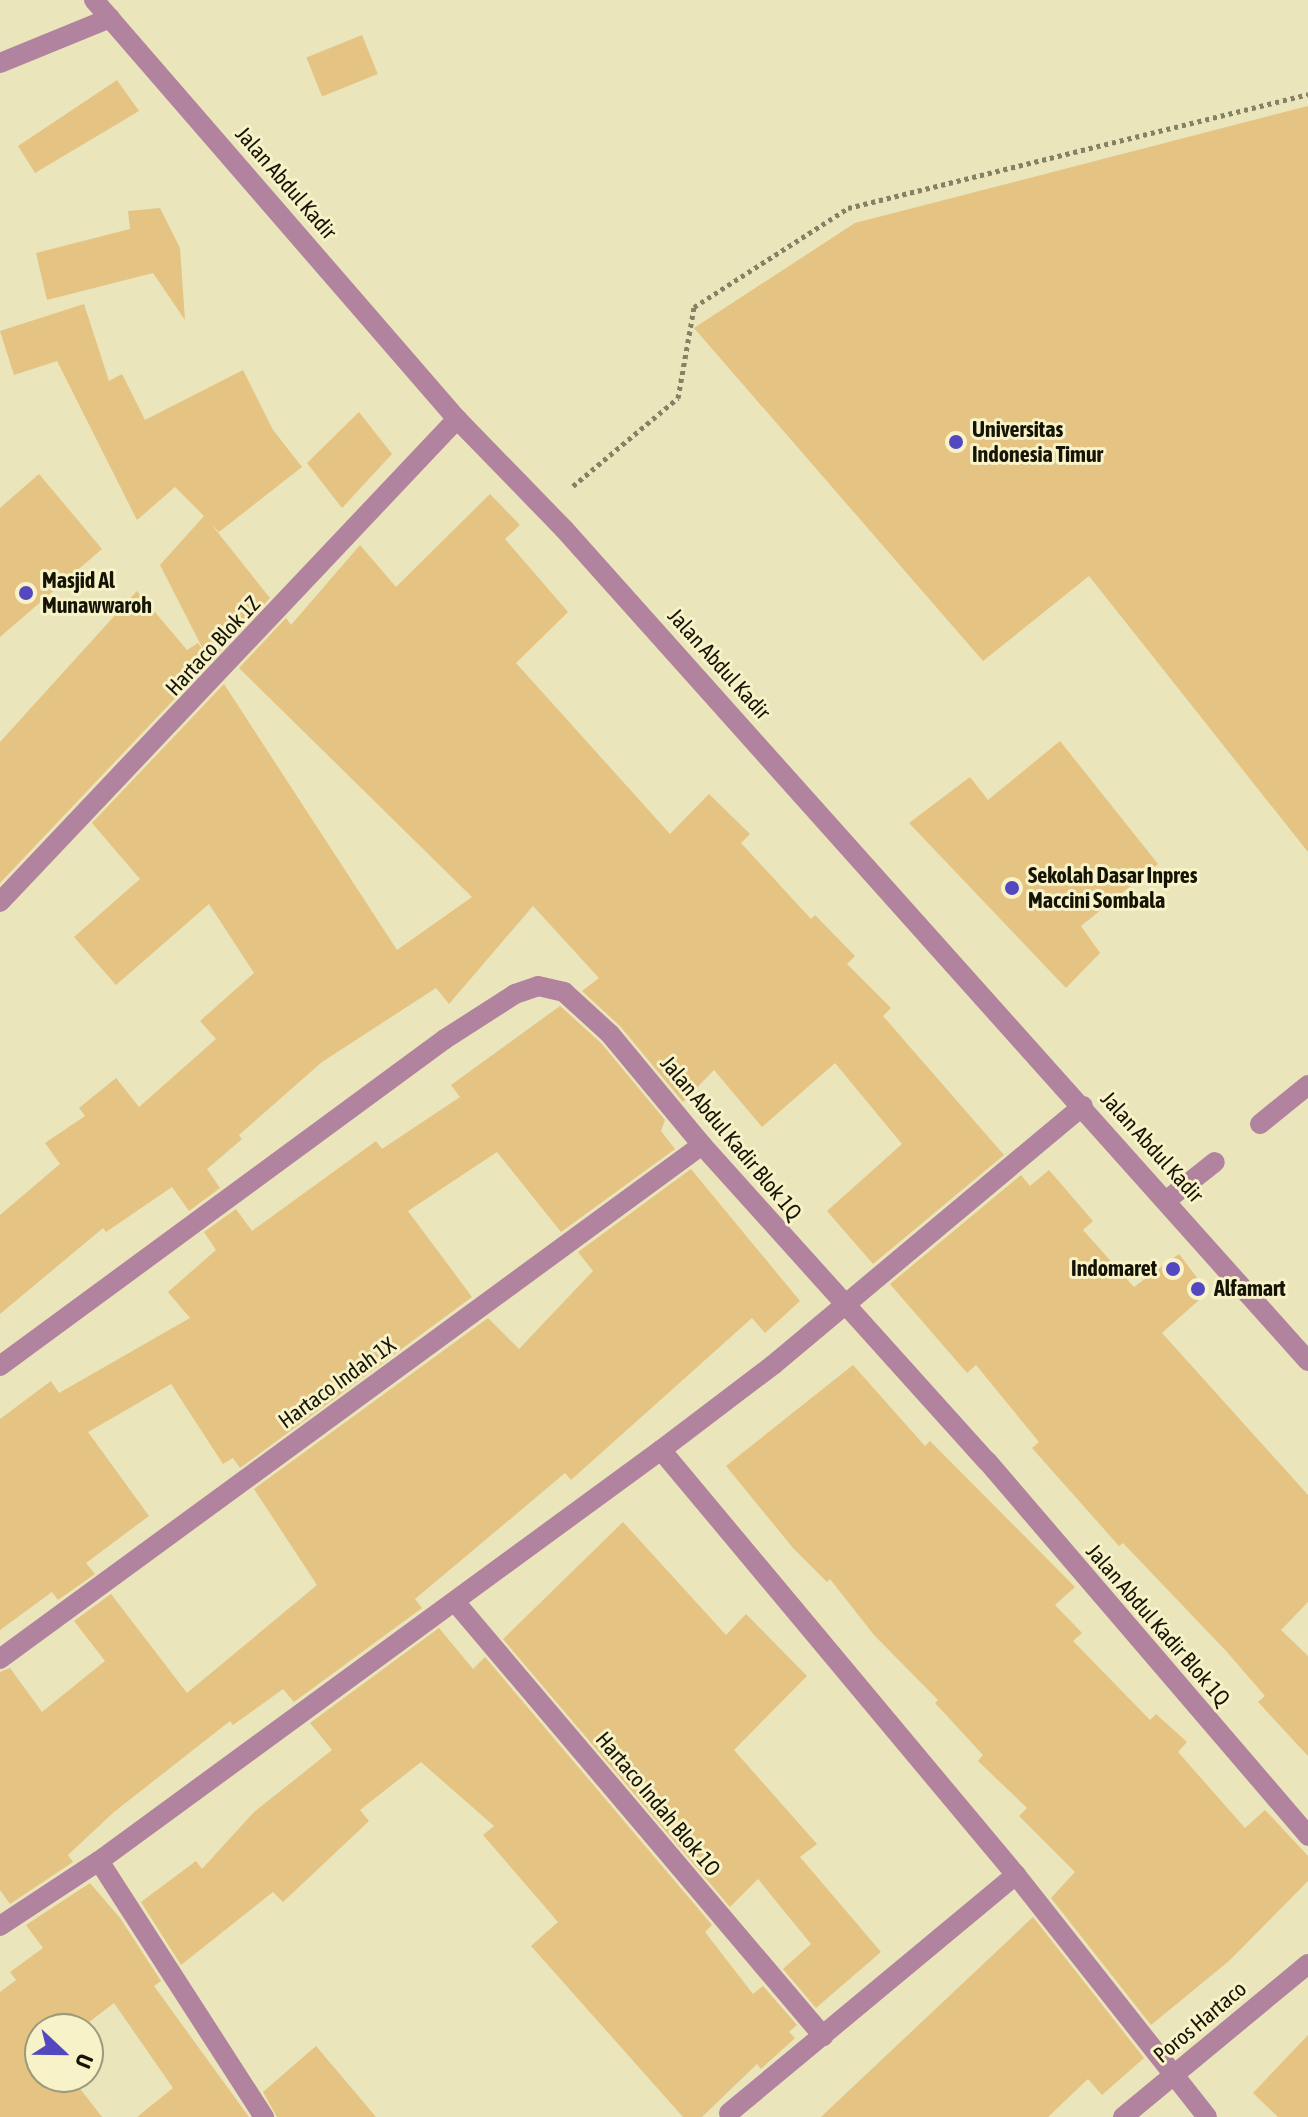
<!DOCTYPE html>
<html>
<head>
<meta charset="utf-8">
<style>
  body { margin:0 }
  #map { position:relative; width:1308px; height:2117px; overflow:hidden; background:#eae5bb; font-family:"Asap Condensed",sans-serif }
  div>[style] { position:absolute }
  .building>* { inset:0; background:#e5c383; transform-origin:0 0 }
  .path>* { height:5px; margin-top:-2.5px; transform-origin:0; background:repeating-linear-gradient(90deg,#858164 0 4px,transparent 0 8px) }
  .lane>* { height:20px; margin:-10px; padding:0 10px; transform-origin:10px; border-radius:10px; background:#b1839f }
  .street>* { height:20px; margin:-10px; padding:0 10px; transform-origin:10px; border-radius:10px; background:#b1839f }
  .dots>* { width:22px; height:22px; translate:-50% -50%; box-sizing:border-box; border:4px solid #f7f2c8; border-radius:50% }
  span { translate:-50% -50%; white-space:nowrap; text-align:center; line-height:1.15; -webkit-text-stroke:6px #f7f2c8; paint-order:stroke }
  .street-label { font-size:22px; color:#161405 }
  .poi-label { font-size:22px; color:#161405; font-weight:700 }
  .left { translate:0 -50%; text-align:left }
  .right { translate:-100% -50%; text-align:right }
  .north { position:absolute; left:24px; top:2013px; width:80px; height:80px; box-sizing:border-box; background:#f7f2c8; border:2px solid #9d997a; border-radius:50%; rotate:112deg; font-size:22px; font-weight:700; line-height:32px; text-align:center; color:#161405 }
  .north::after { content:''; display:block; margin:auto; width:28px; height:36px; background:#5448c0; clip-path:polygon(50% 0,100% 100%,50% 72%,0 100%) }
</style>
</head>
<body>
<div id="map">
  <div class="building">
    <div style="left:362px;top:35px;width:42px;height:60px;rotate:68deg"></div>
    <div style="clip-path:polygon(117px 80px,139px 111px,35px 173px,18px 146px)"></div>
    <div style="clip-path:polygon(1308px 106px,1308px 852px,1089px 576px,983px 661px,694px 328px,855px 223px)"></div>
    <div style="clip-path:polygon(160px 208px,180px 248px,185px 320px,153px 273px,47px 300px,36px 253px,130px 229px,128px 211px)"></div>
    <div style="clip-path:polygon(84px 304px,109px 381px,122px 374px,145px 420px,243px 370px,273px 430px,302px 467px,219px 532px,211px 524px,270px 598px,0 883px,0 742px,137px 591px,187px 650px,198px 643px,205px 653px,160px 565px,204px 516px,175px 487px,137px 520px,57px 361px,14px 375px,0 331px)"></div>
    <div style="clip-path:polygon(359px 412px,392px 454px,342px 508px,307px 463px)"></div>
    <div style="clip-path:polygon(39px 474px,102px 549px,0 637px,0 508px)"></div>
    <div style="clip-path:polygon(490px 494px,520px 525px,505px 539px,568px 612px,516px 663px,670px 834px,709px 794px,750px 834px,741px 843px,811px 919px,815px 915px,855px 956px,847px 964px,891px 1008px,883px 1016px,1004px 1155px,873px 1264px,827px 1211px,902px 1144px,835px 1063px,762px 1127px,714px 1070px,683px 1102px,620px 1026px,582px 991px,599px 978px,533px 906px,449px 1004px,436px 988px,322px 1062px,239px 1135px,242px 1139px,207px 1169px,220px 1188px,189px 1211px,172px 1187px,106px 1232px,103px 1228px,0 1314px,0 1215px,60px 1164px,45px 1143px,85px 1116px,79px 1108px,116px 1078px,139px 1107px,216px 1039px,200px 1021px,254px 973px,209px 904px,116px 985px,74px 937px,140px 879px,92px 823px,224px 684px,397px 950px,472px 897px,239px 668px,286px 618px,291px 625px,360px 545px,396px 587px)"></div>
    <div style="clip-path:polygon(1060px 741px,1158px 864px,1081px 926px,1100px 953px,1066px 988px,909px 823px,970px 777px,988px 800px)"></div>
    <div style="clip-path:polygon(560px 1006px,601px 1043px,665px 1120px,661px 1131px,675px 1149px,561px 1232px,497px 1152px,408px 1211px,472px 1297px,240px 1468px,233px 1458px,223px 1464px,171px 1384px,88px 1432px,149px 1516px,86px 1563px,95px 1574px,58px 1600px,52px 1592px,0 1630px,0 1419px,51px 1381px,59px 1393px,190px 1318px,168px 1292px,216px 1250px,204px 1232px,236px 1209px,252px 1231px,376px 1141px,382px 1149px,460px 1097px,451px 1085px)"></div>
    <div style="clip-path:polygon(691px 1169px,800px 1301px,765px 1333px,752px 1318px,571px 1480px,565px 1473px,415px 1599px,422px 1608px,294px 1702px,283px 1689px,233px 1725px,230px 1721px,114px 1812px,68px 1855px,73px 1862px,10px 1904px,0 1890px,0 1672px,10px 1668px,42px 1712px,105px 1661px,74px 1621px,111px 1594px,187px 1693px,317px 1585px,254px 1489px,488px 1318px,519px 1349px,593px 1271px,578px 1252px)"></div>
    <div style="clip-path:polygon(1049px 1170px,1093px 1221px,1083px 1230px,1134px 1287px,1179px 1254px,1208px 1292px,1162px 1333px,1308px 1495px,1308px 1602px,1281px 1630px,1308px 1656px,1308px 1756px,1258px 1702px,1265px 1696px,1227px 1652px,1123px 1543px,1119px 1546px,1032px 1448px,1039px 1442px,976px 1365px,967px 1373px,890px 1284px,1021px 1175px,1030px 1186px)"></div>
    <div style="clip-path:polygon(853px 1365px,925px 1446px,930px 1441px,1075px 1587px,1055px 1605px,1082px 1633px,1073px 1641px,1150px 1720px,1156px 1714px,1187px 1742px,1178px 1752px,1245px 1828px,1265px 1810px,1308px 1856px,1308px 1881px,1229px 1961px,1151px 2025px,1051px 1898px,1075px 1872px,1019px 1816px,1027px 1808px,978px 1761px,983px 1755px,935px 1703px,938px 1700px,874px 1635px,830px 1579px,827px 1582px,793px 1548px,726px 1466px)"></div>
    <div style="clip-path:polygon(623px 1522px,726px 1635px,746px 1614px,807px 1676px,734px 1750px,817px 1844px,800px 1857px,881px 1952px,816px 2008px,783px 1969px,811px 1944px,758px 1879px,730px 1907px,503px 1639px)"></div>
    <div style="clip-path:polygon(439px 1628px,473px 1669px,485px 1657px,712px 1925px,705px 1932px,753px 1994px,763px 1986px,797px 2025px,789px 2032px,795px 2038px,761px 2069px,757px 2064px,702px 2117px,683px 2117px,531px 1946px,558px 1922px,483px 1835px,494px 1826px,421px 1762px,360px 1810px,369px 1821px,283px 1902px,273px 1892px,181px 1965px,141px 1902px,196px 1861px,202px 1869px,254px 1812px,332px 1750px,310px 1723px)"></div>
    <div style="clip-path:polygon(90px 1883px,120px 1918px,161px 1981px,154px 1986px,249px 2117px,137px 2117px,173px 2088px,114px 2003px,80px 2029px,40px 2029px,40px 2077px,71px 2077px,102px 2117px,0 2117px,0 1992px,16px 1980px,10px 1972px,43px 1948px,26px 1925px)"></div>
    <div style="clip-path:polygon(1033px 1917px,1144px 2058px,1102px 2095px,1088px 2079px,1048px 2117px,821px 2117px)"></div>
    <div style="clip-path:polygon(1308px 2035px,1308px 2117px,1278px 2117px,1253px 2093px)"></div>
    <div style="clip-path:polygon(316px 2046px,376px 2117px,277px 2117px,263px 2092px)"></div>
  </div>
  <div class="path">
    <div style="left:573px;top:486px;width:137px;rotate:-40deg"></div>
    <div style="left:678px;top:398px;width:92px;rotate:-80deg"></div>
    <div style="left:694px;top:307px;width:183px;rotate:-32.7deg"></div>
    <div style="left:848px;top:208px;width:474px;rotate:-13.9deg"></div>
  </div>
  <div class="lane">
    <div style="left:1260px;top:1124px;width:62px;rotate:-39.1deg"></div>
    <div style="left:1167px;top:1200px;width:61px;rotate:-38.4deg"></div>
  </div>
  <div class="street">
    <div style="left:94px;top:0;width:554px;rotate:49.1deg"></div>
    <div style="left:457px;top:419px;width:153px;rotate:45.8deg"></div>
    <div style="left:564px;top:529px;width:1116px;rotate:48.2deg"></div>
    <div style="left:0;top:63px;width:119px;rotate:-22.2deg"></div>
    <div style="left:0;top:902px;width:665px;rotate:-46.58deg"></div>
    <div style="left:0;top:1366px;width:552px;rotate:-36.31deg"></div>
    <div style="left:445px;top:1039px;width:83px;rotate:-32.7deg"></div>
    <div style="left:515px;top:994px;width:24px;rotate:-19deg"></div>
    <div style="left:538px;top:986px;width:27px;rotate:13deg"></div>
    <div style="left:564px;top:992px;width:62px;rotate:42.4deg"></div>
    <div style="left:610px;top:1034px;width:144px;rotate:50.3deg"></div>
    <div style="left:702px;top:1145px;width:426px;rotate:48deg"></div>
    <div style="left:987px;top:1461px;width:494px;rotate:49.4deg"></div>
    <div style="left:661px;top:1450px;width:554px;rotate:50.13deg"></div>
    <div style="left:1016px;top:1875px;width:308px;rotate:51.7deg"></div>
    <div style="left:456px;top:1603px;width:568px;rotate:49.72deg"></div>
    <div style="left:0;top:1659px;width:870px;rotate:-36.21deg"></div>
    <div style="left:99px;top:1861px;width:305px;rotate:57.2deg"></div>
    <div style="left:0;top:1926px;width:118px;rotate:-33.3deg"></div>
    <div style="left:99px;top:1861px;width:696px;rotate:-36.18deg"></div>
    <div style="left:661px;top:1450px;width:141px;rotate:-37.2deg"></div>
    <div style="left:773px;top:1365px;width:404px;rotate:-39.9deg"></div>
    <div style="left:729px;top:2113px;width:373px;rotate:-39.7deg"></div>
    <div style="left:1123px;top:2117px;width:240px;rotate:-39.6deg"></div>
  </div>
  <div class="dots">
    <div style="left:956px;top:442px;background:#5448c0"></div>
    <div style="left:26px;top:593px;background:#5448c0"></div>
    <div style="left:1012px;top:888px;background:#5448c0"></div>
    <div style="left:1173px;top:1269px;background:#5448c0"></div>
    <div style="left:1198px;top:1289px;background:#5448c0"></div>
  </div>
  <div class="street-label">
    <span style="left:286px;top:183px;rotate:49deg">Jalan Abdul Kadir</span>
    <span style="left:213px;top:646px;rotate:-47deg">Hartaco Blok 1Z</span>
    <span style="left:719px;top:664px;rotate:48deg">Jalan Abdul Kadir</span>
    <span style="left:731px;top:1138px;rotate:50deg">Jalan Abdul Kadir Blok 1Q</span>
    <span style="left:1152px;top:1147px;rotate:48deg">Jalan Abdul Kadir</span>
    <span style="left:337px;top:1383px;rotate:-36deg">Hartaco Indah 1X</span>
    <span style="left:1158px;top:1625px;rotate:49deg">Jalan Abdul Kadir Blok 1Q</span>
    <span style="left:658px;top:1804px;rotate:50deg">Hartaco Indah Blok 1O</span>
    <span style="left:1200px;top:2022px;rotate:-40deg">Poros Hartaco</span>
  </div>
  <div class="poi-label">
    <span class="left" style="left:972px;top:442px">Universitas<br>Indonesia Timur</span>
    <span class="left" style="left:42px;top:593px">Masjid Al<br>Munawwaroh</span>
    <span class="left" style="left:1028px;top:888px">Sekolah Dasar Inpres<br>Maccini Sombala</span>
    <span class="right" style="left:1157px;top:1269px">Indomaret</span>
    <span class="left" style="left:1214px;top:1289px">Alfamart</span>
  </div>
  <div class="north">U</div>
</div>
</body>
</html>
